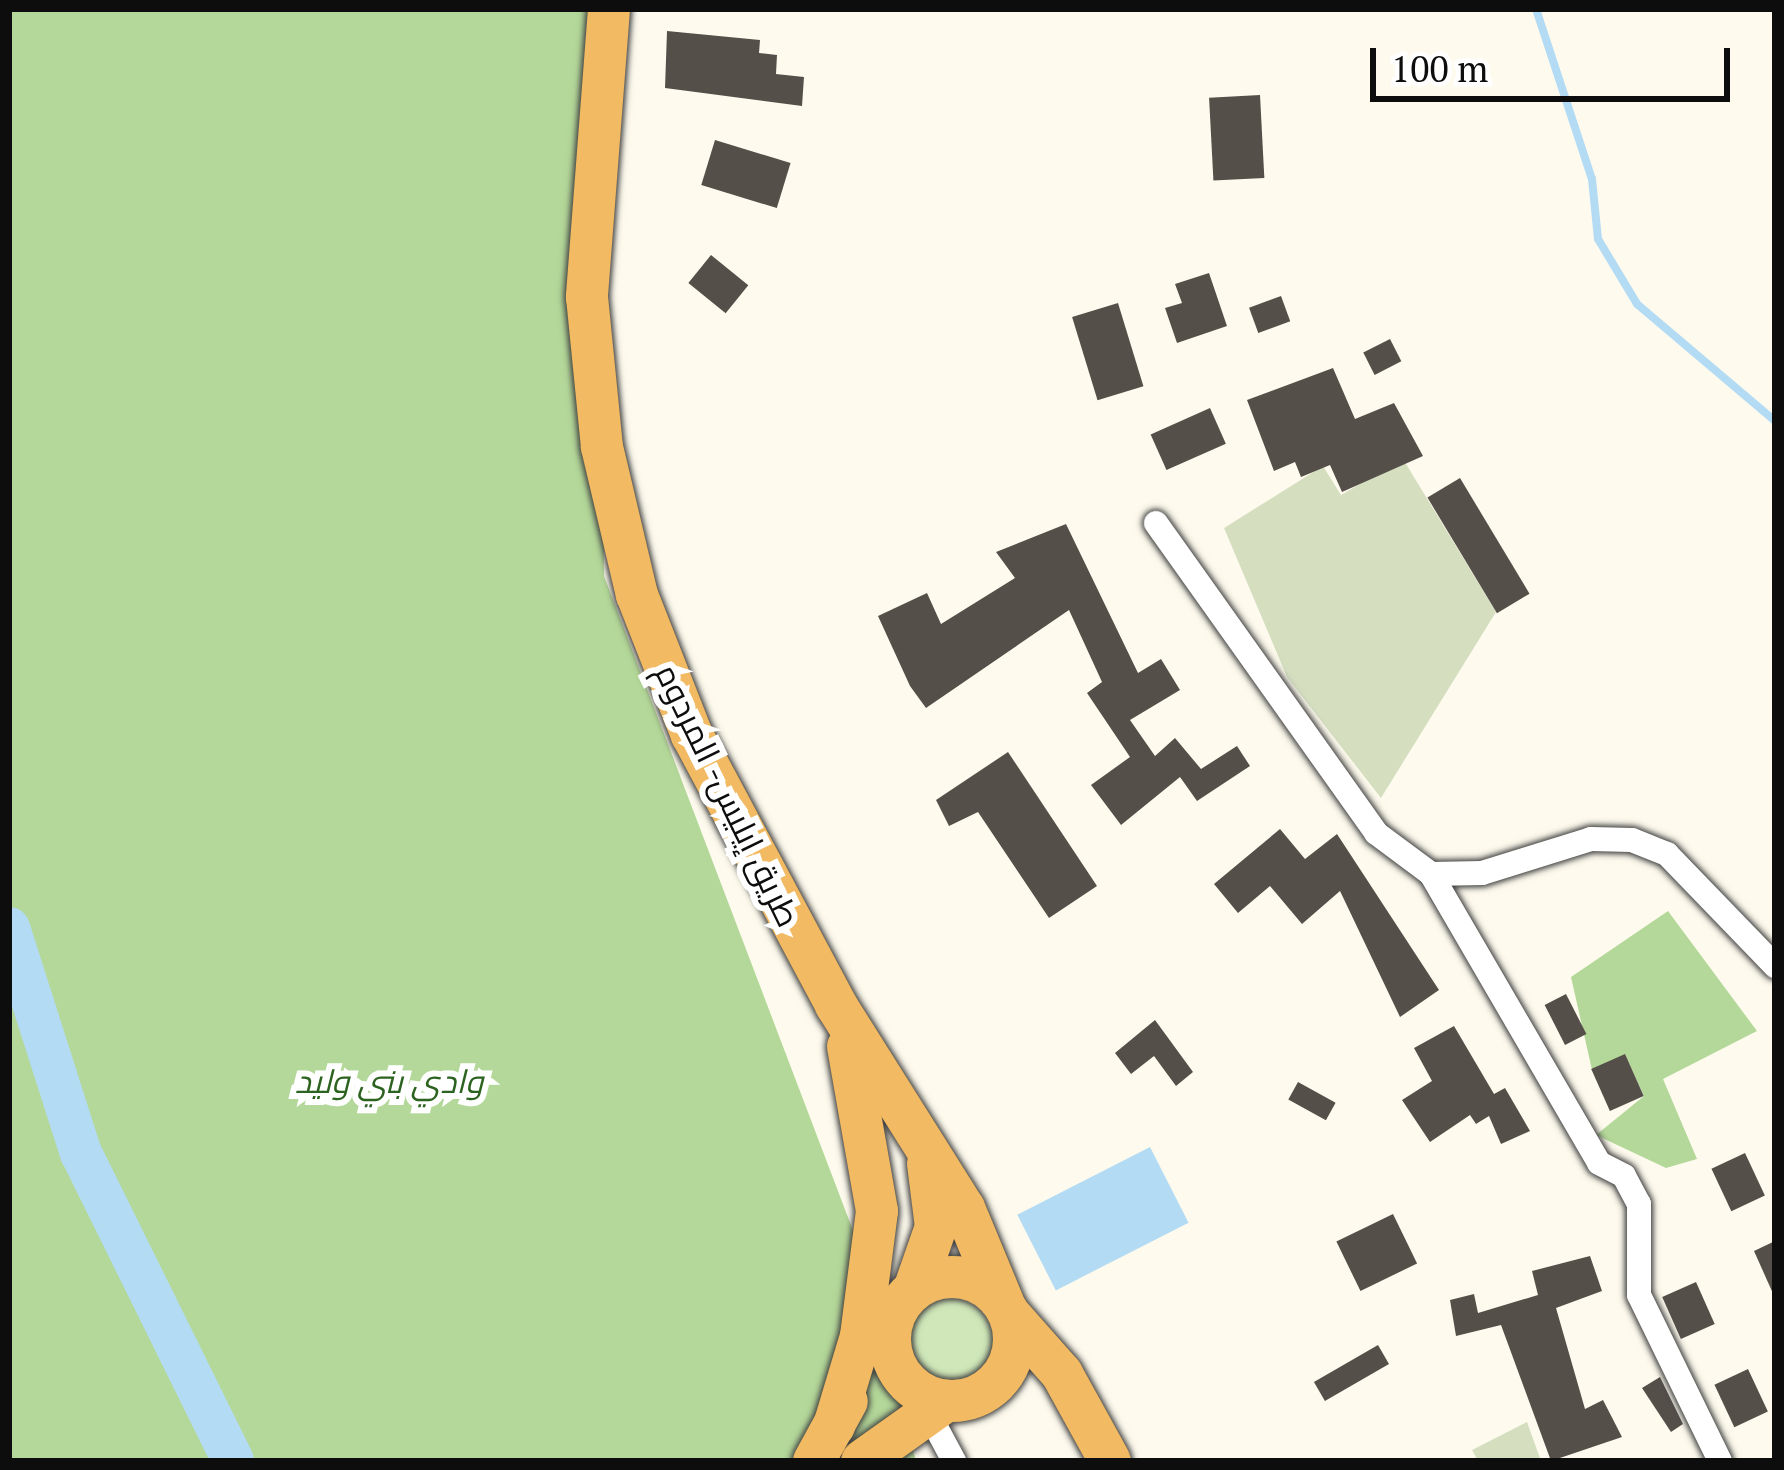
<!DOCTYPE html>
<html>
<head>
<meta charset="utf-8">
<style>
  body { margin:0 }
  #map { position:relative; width:1784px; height:1470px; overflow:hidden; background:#fefbee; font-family:"PT Serif",Cairo,serif }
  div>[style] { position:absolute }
  .green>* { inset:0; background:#d0e8b9 }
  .round { border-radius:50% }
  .forest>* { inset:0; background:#b4d899 }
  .cemetery>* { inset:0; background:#d5dfc0 }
  .water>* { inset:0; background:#b4dbf4; transform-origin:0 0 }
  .stream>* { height:8px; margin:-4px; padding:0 4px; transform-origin:4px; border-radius:4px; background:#b4dbf4 }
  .river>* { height:42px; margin:-21px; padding:0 21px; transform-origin:21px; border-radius:21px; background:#b4dbf4 }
  .building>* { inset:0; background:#554f4a; transform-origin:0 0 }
  .roads { filter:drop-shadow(0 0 3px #404040) drop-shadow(0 0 3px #404040) }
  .minor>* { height:24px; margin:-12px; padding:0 12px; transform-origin:12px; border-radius:12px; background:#fff }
  .trunk>* { height:42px; margin:-21px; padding:0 21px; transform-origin:21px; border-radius:21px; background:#f2ba62 }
  .trunk>.ring { margin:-21px; padding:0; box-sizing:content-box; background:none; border:42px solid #f2ba62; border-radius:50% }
  span { translate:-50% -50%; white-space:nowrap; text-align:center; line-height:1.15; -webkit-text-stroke:12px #fff; paint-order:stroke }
  .street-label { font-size:33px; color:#0d0d0d }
  .park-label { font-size:33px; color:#2d6320; font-style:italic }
  .frame { position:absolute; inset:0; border:12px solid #0d0d0d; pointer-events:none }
  .scale { position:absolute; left:1370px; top:48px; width:360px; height:54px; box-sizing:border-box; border:6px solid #0d0d0d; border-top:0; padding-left:15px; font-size:36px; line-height:42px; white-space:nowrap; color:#0d0d0d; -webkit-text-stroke:9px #fff; paint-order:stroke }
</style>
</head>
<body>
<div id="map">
  <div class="green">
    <div class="round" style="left:909px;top:1299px;width:84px;height:84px"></div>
  </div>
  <div class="forest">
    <div style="clip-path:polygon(9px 9px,600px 9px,604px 576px,857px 1241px,916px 1461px,9px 1461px)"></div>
    <div style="clip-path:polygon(1668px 911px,1757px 1031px,1663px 1079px,1697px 1159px,1666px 1168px,1596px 1135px,1644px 1096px,1625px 1055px,1592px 1070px,1571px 977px)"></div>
  </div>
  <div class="cemetery">
    <div style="clip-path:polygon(1403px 459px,1496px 612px,1381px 798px,1287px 677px,1224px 528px,1323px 466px,1341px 495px)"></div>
    <div style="clip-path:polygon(1527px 1422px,1541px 1461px,1478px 1461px,1472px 1450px)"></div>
  </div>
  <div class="water">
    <div style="left:1150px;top:1147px;width:85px;height:149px;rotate:63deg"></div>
  </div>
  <div class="stream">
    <div style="left:1536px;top:9px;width:179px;rotate:71.8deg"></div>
    <div style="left:1592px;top:179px;width:60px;rotate:84.3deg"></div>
    <div style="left:1598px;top:239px;width:76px;rotate:59deg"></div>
    <div style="left:1637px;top:304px;width:181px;rotate:40.3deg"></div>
  </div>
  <div class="river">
    <div style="left:9px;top:928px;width:236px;rotate:72.3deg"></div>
    <div style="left:81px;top:1153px;width:343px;rotate:63.7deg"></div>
  </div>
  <div class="building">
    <div style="clip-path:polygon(667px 31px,760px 40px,759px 53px,777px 55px,776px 74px,804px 77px,802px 106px,665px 88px)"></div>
    <div style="left:1260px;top:95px;width:83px;height:51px;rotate:87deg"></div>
    <div style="left:715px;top:140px;width:79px;height:47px;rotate:17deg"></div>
    <div style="left:711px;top:255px;width:48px;height:36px;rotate:39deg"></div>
    <div style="clip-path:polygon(1209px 273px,1227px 326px,1177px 343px,1165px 308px,1182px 303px,1175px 284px)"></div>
    <div style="left:1281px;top:296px;width:27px;height:34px;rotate:70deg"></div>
    <div style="left:1118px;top:303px;width:87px;height:48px;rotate:73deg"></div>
    <div style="left:1390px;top:339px;width:25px;height:30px;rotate:63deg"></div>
    <div style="clip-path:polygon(1333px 368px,1355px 419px,1394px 403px,1423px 456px,1342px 492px,1330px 465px,1301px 477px,1295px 462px,1274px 471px,1247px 400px)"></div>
    <div style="left:1210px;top:408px;width:39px;height:65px;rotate:66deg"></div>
    <div style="left:1460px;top:478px;width:135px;height:38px;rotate:59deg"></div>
    <div style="clip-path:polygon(1066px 524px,1138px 673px,1161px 659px,1180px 690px,1130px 720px,1155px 756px,1175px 738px,1201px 769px,1237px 746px,1250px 766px,1197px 801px,1180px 777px,1121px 825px,1091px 785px,1130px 757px,1087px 693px,1102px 682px,1069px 610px,926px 708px,910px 686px,878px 616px,927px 593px,941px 624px,1015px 578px,996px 552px)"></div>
    <div style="clip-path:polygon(1008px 752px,1097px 886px,1049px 918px,978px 812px,949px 826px,936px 800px)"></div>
    <div style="clip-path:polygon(1280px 829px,1305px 859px,1337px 834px,1439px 990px,1400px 1017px,1340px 891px,1302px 924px,1270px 886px,1238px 913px,1214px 884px)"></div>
    <div style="left:1566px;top:994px;width:45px;height:24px;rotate:63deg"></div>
    <div style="clip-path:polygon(1155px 1020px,1193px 1072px,1176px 1086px,1154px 1056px,1131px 1074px,1115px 1053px)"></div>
    <div style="clip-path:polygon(1454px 1026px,1494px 1094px,1505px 1088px,1530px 1131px,1501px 1144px,1489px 1116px,1476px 1124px,1470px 1115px,1430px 1142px,1402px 1100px,1432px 1081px,1414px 1048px)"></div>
    <div style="left:1625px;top:1054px;width:46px;height:37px;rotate:66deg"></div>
    <div style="left:1298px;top:1082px;width:43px;height:20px;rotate:29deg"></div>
    <div style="left:1745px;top:1153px;width:47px;height:37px;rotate:65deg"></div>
    <div style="left:1393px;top:1214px;width:55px;height:63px;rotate:64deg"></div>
    <div style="clip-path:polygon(1775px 1241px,1775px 1298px,1754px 1251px)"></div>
    <div style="clip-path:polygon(1590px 1256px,1602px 1291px,1556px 1308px,1585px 1409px,1603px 1400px,1622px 1437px,1551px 1461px,1501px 1325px,1456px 1336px,1450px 1300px,1474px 1294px,1478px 1313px,1538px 1295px,1532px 1271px)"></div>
    <div style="left:1696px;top:1282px;width:46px;height:37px;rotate:66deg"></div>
    <div style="left:1378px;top:1345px;width:22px;height:74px;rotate:60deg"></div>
    <div style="left:1748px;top:1369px;width:47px;height:37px;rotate:65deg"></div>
    <div style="clip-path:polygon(1660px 1377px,1683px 1424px,1671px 1432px,1642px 1388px)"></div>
  </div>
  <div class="roads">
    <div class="minor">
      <div style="left:1156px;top:523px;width:380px;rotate:54.6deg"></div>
      <div style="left:1376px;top:833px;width:69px;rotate:36.7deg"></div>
      <div style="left:1431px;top:874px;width:51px;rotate:-1.1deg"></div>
      <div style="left:1482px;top:873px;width:114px;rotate:-17.3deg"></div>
      <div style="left:1591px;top:839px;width:41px;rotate:1.4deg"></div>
      <div style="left:1632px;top:840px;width:38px;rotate:22deg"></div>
      <div style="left:1667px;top:854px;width:156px;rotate:46deg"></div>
      <div style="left:1431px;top:874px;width:334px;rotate:59.8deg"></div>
      <div style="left:1599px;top:1163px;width:28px;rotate:27deg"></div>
      <div style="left:1624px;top:1176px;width:32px;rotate:62deg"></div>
      <div style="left:1639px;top:1204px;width:91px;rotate:90deg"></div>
      <div style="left:1639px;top:1295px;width:185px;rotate:64deg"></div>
      <div style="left:916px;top:1390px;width:81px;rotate:61.8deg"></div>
    </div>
    <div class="trunk">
      <div style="left:609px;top:9px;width:289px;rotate:94.4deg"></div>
      <div style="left:587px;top:297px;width:151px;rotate:84.3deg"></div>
      <div style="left:602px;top:447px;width:152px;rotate:76.7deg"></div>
      <div style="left:637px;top:595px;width:150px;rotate:68.6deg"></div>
      <div style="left:692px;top:735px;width:306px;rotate:61.9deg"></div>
      <div style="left:836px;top:1005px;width:240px;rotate:57.8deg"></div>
      <div style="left:964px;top:1208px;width:102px;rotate:67.5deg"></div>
      <div class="ring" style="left:890px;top:1277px;width:82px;height:82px"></div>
      <div style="left:914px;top:1290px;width:67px;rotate:-70.8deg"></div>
      <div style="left:936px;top:1227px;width:64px;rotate:-97.2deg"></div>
      <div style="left:1009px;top:1314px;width:80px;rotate:48.5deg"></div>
      <div style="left:1062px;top:1374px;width:99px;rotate:61.1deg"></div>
      <div style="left:834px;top:1426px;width:94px;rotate:-73.3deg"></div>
      <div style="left:861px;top:1336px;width:126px;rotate:-82.7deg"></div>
      <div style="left:877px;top:1211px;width:167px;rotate:-100deg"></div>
      <div style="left:814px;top:1461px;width:68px;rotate:-61.2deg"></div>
      <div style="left:862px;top:1461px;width:103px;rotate:-35.5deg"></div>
    </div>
  </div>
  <div class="street-label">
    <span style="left:728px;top:795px;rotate:64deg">طريق إيليس- المردوم</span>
  </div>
  <div class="park-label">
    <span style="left:389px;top:1081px">وادي بني وليد</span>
  </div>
  <div class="frame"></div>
  <div class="scale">100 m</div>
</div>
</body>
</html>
